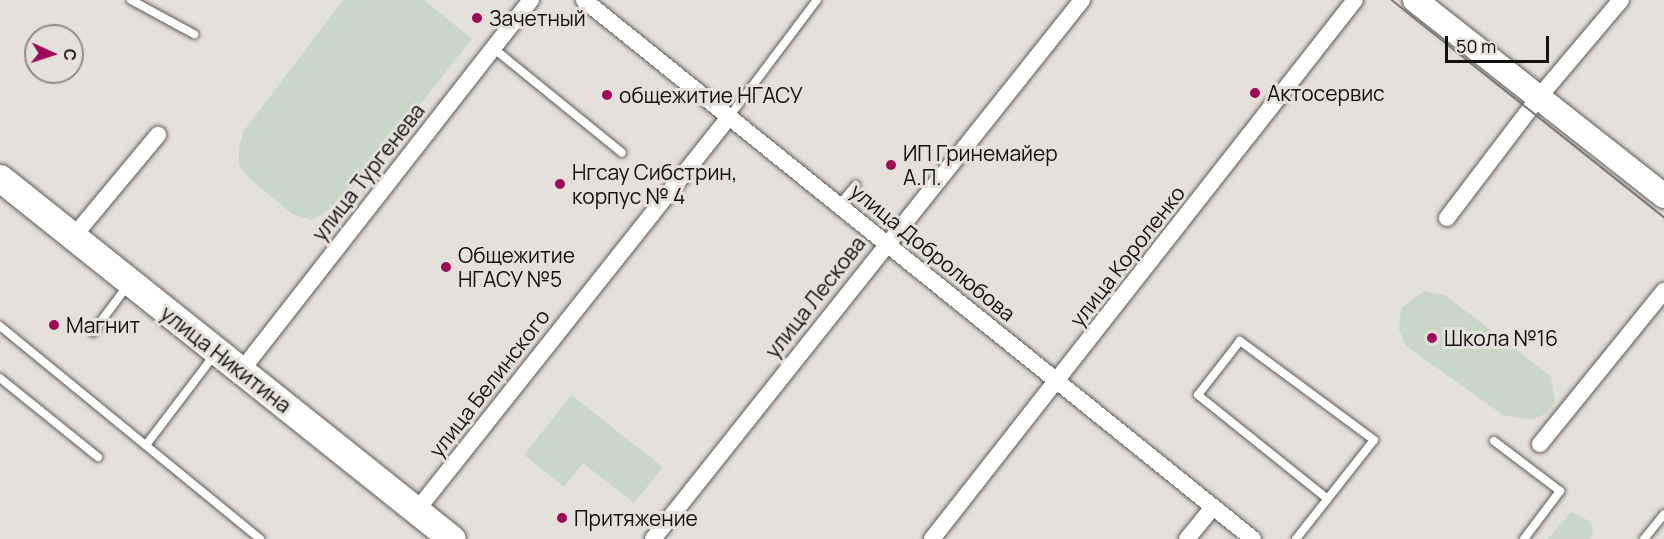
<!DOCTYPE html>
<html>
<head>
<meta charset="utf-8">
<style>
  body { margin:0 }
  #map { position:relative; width:1664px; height:539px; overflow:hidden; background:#e4e0dc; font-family:Manrope,sans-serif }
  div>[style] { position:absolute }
  .green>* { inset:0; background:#c9d8c6 }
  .roads { filter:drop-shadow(0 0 2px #5f5c59) drop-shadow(0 0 2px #5f5c59) }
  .lane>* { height:8px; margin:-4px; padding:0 4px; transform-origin:4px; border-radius:4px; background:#fff }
  .street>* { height:16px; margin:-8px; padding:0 8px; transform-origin:8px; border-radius:8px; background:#fff }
  .secondary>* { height:24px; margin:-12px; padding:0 12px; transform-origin:12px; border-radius:12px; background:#fff }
  .primary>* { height:27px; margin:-13.5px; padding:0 13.5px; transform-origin:13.5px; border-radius:13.5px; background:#fff }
  .tram>* { height:1.5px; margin:-0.75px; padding:0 0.75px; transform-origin:0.75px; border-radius:0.75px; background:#7b7976 }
  .dots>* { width:16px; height:16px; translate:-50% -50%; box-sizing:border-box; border:3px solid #e4e0dc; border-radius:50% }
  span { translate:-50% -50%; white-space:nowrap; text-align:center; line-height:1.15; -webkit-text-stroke:6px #e4e0dc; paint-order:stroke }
  .poi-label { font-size:21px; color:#11100f }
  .left { translate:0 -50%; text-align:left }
  .street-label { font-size:21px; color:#11100f }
  .north { position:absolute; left:24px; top:24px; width:60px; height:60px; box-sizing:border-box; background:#e4e0dc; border:2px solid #908d8a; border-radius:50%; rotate:93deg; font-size:16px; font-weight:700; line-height:24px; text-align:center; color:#11100f }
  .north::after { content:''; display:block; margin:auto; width:21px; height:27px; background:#9c0a58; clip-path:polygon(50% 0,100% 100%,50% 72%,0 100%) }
  .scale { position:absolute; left:1445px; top:36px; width:104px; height:27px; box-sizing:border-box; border:3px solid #11100f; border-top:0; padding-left:8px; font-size:18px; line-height:21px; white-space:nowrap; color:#11100f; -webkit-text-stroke:4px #e4e0dc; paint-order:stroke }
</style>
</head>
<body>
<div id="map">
  <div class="green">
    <div style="clip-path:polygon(343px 0,424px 0,472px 39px,342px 202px,312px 220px,292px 214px,249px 178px,239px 165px,239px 148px,243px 132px)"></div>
    <div style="clip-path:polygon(1424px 291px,1446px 296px,1551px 376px,1555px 402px,1547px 413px,1532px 420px,1503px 415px,1406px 346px,1399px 330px,1401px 308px)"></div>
    <div style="clip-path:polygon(571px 395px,663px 467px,634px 503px,583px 463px,564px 487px,524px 455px)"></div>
    <div style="clip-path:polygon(1571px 512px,1591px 522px,1593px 535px,1589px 539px,1548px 539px)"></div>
  </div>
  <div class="roads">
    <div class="lane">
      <div style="left:131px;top:0;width:72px;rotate:28.4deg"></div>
      <div style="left:493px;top:48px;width:166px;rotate:39.1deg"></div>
      <div style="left:729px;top:117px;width:146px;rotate:-53.1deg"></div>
      <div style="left:839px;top:205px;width:26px;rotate:-50deg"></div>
      <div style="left:0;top:326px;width:336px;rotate:39.3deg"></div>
      <div style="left:93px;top:332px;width:59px;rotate:-53.3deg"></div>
      <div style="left:0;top:378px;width:126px;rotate:38.9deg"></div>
      <div style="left:1494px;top:441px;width:83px;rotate:37.1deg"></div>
      <div style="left:1560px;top:491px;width:60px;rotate:126.9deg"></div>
      <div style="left:146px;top:445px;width:114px;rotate:-52.8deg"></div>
      <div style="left:1296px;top:539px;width:126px;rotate:-51.8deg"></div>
      <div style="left:1374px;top:440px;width:167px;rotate:-143.5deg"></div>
      <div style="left:1240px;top:341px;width:68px;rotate:127.9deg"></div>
      <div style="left:1198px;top:395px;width:166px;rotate:38.7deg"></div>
      <div style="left:1644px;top:539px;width:32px;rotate:-51deg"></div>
    </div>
    <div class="street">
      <div style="left:584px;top:0;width:859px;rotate:38.86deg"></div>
      <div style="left:1447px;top:218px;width:152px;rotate:-52.8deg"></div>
      <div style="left:1539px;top:97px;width:127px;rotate:-49.8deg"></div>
      <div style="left:73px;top:237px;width:133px;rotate:-50.2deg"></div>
      <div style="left:241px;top:371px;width:471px;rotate:-52deg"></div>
      <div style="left:1540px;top:444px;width:197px;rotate:-51deg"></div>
      <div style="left:417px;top:510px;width:502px;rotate:-51.55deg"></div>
      <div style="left:653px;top:539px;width:689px;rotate:-51.48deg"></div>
      <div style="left:932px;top:539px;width:685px;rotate:-51.88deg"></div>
      <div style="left:1187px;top:539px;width:41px;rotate:-50.9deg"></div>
    </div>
    <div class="secondary">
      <div style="left:1415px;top:0;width:317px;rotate:38.2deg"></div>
    </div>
    <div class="primary">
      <div style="left:0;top:178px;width:578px;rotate:38.61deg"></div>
    </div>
  </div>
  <div class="tram">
    <div style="left:1392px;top:0;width:348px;rotate:38.6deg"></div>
  </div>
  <div class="dots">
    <div style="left:477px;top:18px;background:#9c0a58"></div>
    <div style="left:1255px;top:93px;background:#9c0a58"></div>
    <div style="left:607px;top:95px;background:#9c0a58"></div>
    <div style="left:891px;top:165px;background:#9c0a58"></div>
    <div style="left:560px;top:184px;background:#9c0a58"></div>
    <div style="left:446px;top:267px;background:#9c0a58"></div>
    <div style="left:54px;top:325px;background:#9c0a58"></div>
    <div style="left:1432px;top:338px;background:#9c0a58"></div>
    <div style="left:562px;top:518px;background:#9c0a58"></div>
  </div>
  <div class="poi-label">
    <span class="left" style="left:489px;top:18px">Зачетный</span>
    <span class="left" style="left:1267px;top:93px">Актосервис</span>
    <span class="left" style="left:619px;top:95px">общежитие НГАСУ</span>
    <span class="left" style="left:903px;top:165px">ИП Гринемайер<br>А.П.</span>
    <span class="left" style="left:572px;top:184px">Нгсау Сибстрин,<br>корпус № 4</span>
    <span class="left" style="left:458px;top:267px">Общежитие<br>НГАСУ №5</span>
    <span class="left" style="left:66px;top:325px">Магнит</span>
    <span class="left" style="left:1444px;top:338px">Школа №16</span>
    <span class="left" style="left:574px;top:518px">Притяжение</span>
  </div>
  <div class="street-label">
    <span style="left:368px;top:172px;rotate:-52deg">улица Тургенева</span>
    <span style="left:933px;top:252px;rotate:39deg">улица Добролюбова</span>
    <span style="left:1127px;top:256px;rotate:-52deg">улица Короленко</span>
    <span style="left:815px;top:297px;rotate:-52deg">улица Лескова</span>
    <span style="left:226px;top:359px;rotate:38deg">улица Никитина</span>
    <span style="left:489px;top:383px;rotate:-52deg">улица Белинского</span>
  </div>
  <div class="north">С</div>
  <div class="scale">50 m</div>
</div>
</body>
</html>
